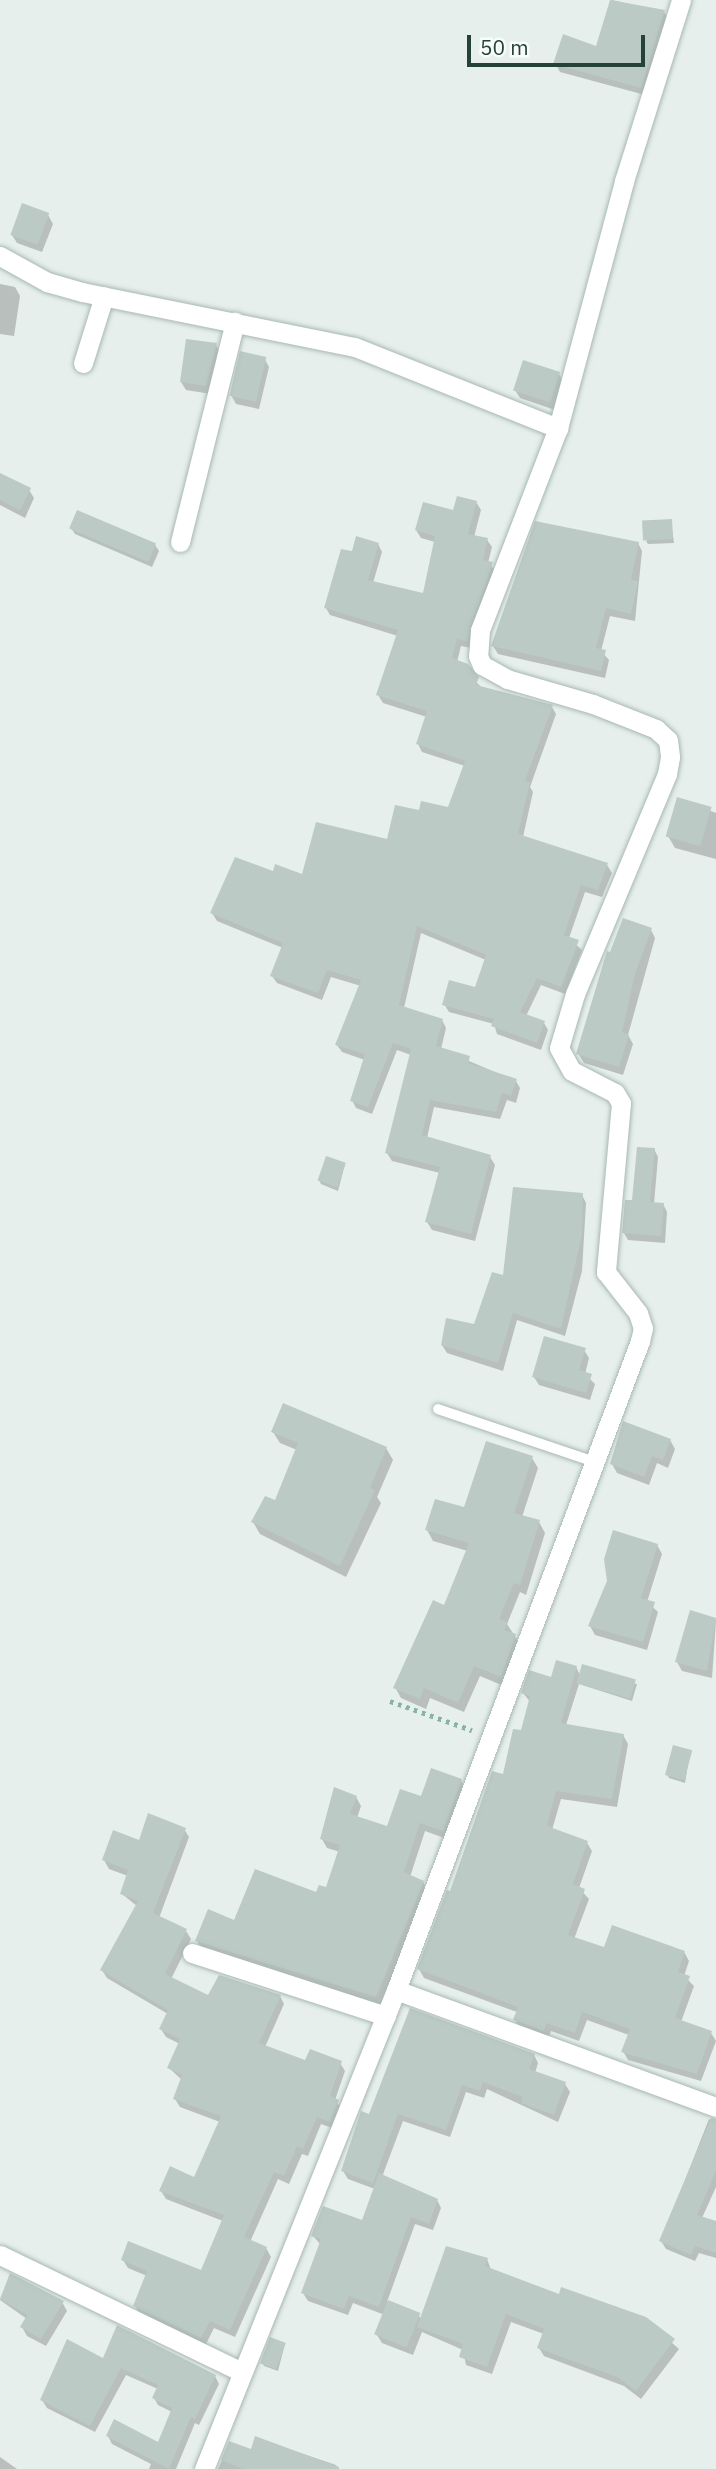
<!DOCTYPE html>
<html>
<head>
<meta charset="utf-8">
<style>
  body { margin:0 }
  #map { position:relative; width:716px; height:2469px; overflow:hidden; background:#e6efeb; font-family:"IBM Plex Sans",sans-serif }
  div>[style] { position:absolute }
  .shadow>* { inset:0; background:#0003 }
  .building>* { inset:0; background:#bbcac4; transform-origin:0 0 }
  .path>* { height:4.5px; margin-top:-2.25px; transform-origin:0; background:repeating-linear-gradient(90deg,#86b3a5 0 3.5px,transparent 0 8.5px) }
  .roads { filter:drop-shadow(0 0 2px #a8b8b2) drop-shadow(0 0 2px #a8b8b2) }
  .lane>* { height:10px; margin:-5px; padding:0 5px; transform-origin:5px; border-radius:5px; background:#fff }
  .street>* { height:19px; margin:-9.5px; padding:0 9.5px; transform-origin:9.5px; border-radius:9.5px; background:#fff }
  span { translate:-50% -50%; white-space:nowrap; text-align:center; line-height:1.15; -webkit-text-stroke:5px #f7fbf9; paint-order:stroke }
  .scale { position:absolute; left:467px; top:35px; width:178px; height:32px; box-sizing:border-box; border:4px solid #24423a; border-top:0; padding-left:9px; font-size:21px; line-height:24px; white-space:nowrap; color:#24423a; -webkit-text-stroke:5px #f7fbf9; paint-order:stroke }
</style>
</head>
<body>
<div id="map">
  <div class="shadow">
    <div style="clip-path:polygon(612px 0,664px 12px,669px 20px,645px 95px,560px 72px,555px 63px,598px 48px)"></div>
    <div style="clip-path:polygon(48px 215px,53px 224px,42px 252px,17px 243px,12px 235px)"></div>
    <div style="clip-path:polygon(0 284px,15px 287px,20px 296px,14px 336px,0 334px)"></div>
    <div style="clip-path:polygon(216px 345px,221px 354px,211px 394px,186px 390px,181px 382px)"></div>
    <div style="clip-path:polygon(264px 358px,269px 367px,259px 409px,236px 404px,231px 395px)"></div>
    <div style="clip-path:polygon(559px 374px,564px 383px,555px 410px,520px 398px,515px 390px)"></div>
    <div style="clip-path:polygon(0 487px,29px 490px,34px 498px,25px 518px,0 505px)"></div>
    <div style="clip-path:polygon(476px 502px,481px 510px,474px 537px,487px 540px,492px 547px,488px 563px,496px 571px,471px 648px,461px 646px,457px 662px,482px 688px,552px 707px,556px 714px,530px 787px,533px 792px,523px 837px,607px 865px,612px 873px,602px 897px,585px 892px,569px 938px,582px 950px,565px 994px,541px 985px,526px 1016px,544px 1023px,548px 1030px,541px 1050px,497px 1034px,494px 1024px,449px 1012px,444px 1004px,476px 989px,486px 960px,421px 933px,404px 1008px,442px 1020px,446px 1028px,441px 1049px,516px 1081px,520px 1088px,516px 1103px,507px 1100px,500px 1119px,434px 1107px,427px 1138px,490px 1157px,495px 1165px,475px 1241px,432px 1230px,427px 1222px,440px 1173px,392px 1161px,387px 1153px,411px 1055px,397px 1050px,372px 1114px,356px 1108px,352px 1100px,365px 1060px,342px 1052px,337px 1045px,361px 986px,331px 977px,322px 1000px,277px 983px,272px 976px,283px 948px,217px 921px,212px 913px,274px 873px,303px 877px,389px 842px,420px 812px,449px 809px,465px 766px,422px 752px,418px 744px,427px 717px,383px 703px,378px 695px,398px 636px,330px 615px,326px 608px,353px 553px,378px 544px,382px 552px,373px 583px,424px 595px,435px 542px,421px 538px,416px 530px)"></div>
    <div style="clip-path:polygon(671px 521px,674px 543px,648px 544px,646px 541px)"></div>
    <div style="clip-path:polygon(536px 523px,638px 543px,642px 551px,635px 621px,610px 616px,601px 651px,609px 660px,605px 678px,498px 654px,493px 646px)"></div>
    <div style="clip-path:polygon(71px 528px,155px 545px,159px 551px,152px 567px,75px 534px)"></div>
    <div style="clip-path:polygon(678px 799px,716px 813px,716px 859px,675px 848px,668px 836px)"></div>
    <div style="clip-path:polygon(651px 930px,655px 938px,628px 1035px,633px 1044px,623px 1075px,584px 1063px,579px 1055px,611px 954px)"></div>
    <div style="clip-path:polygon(654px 1149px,658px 1157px,654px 1204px,663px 1204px,667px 1212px,665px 1243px,628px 1240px,624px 1233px)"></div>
    <div style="clip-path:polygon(345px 1164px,338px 1191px,321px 1184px,319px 1180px)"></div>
    <div style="clip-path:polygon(582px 1195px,586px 1203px,582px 1271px,565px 1336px,517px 1320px,503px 1371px,447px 1353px,442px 1345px,475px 1326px,504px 1278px)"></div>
    <div style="clip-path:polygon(584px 1350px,589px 1358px,585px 1374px,595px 1384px,590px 1400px,539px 1385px,534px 1377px)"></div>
    <div style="clip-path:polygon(273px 1432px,386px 1448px,393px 1460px,377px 1497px,381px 1503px,346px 1577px,260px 1534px,253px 1522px,276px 1503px,297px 1450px,280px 1443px)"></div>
    <div style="clip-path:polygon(670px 1440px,675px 1449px,668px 1468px,657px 1463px,649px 1485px,617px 1473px,612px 1464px)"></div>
    <div style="clip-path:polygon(532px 1458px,538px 1468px,522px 1517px,539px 1522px,545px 1533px,526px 1595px,520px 1592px,507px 1624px,521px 1646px,506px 1687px,480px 1676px,464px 1712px,430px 1698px,426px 1709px,401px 1698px,395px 1687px,445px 1607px,468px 1551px,433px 1541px,427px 1530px,465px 1510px)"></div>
    <div style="clip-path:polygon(657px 1545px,662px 1554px,647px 1602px,658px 1612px,647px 1650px,595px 1635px,590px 1626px)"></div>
    <div style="clip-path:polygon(692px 1612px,716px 1620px,712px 1678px,682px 1671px,677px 1662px)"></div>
    <div style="clip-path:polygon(576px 1667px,580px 1675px,637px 1684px,632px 1701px,579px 1684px,566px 1725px,623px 1735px,628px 1744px,617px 1807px,561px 1799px,552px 1830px,587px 1843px,592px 1851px,579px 1888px,589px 1899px,574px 1939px,605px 1950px,684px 1952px,689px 1961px,684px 1976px,694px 1986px,681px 2022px,711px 2033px,716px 2041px,701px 2081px,628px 2060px,623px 2051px,629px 2035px,587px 2020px,579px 2041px,551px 2031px,548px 2039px,520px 2028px,515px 2020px,517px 2012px,424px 1978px,419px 1969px,522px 1732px,531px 1703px,523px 1693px)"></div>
    <div style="clip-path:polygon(690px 1752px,685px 1783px,669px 1778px,667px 1774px)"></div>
    <div style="clip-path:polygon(461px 1780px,466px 1789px,447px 1839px,425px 1831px,410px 1877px,423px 1882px,428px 1891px,381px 2005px,202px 1950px,197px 1941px,327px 1890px,340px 1852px,327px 1848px,322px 1839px,356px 1797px,361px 1806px,357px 1818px,388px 1828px,422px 1799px)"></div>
    <div style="clip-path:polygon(184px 1829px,189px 1837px,159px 1918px,186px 1931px,191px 1939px,171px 1979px,209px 1997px,280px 1996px,284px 2004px,265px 2047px,306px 2063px,340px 2063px,345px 2071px,335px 2100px,342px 2109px,335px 2129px,321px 2124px,308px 2156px,302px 2154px,289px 2184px,278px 2179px,250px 2242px,266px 2248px,271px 2257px,235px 2337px,214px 2328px,205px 2346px,140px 2314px,135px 2306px,147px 2276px,128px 2268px,123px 2260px,202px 2272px,223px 2221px,166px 2199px,161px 2191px,195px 2179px,220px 2122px,180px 2107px,175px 2099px,182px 2080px,169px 2068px,180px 2044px,166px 2037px,161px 2029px,168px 2014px,107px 1978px,102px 1970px,137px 1906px,122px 1894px,128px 1876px,109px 1869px,104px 1860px,140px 1842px)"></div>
    <div style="clip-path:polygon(534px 2055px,538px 2063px,535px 2073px,565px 2084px,570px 2092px,558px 2122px,487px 2089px,484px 2098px,466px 2092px,450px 2137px,403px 2121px,382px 2177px,437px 2200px,441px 2208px,433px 2230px,415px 2224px,387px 2302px,422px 2318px,487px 2259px,491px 2270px,560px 2296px,645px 2319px,679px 2349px,641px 2399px,624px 2386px,544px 2356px,539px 2348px,544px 2334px,511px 2322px,492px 2374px,466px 2365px,463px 2350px,422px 2332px,413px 2355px,382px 2343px,377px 2335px,385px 2315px,353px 2303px,348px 2315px,308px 2301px,303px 2293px,321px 2245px,313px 2236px,363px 2222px,375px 2189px,348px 2179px,343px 2171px,370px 2116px)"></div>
    <div style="clip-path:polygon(709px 2119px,716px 2122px,716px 2187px,702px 2218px,716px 2223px,716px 2258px,699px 2253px,695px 2261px,666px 2249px,661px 2241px)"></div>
    <div style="clip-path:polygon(11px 2276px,62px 2302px,67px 2311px,46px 2346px,27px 2336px,22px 2327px,27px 2319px,0 2300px)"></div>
    <div style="clip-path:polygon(285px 2344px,278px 2371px,264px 2366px,262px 2362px)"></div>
    <div style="clip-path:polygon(104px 2361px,215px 2376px,219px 2384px,199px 2425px,195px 2423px,176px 2469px,149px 2469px,151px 2464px,112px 2444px,108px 2436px,159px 2444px,172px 2412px,158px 2405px,154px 2398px,158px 2389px,126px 2375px,95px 2432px,47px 2408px,42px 2400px)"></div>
    <div style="clip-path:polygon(256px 2438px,336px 2465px,338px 2469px,218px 2469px,230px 2443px,252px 2451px)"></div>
    <div style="clip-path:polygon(0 2457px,17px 2469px,0 2469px)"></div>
  </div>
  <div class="building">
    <div style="clip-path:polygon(610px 0,665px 10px,641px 88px,553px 64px,563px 34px,596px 46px)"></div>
    <div style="left:22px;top:203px;width:29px;height:34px;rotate:20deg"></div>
    <div style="clip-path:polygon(186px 339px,217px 343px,206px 386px,180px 382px)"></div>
    <div style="left:240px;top:351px;width:27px;height:46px;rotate:13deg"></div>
    <div style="left:523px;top:360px;width:39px;height:32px;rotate:18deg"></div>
    <div style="clip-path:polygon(0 473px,31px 488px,20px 510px,0 500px)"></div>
    <div style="clip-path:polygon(457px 496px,477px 501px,468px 534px,488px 538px,483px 560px,493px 562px,467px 641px,457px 639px,452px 658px,468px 664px,479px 677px,476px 685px,553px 705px,525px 781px,530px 782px,518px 834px,608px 863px,598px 890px,581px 885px,564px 935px,579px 940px,561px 987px,537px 978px,520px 1012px,545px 1021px,537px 1043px,491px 1026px,494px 1019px,442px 1005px,449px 980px,475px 987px,486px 955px,417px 926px,399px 1005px,443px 1019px,436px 1046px,470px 1056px,468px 1063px,517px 1079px,511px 1096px,502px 1093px,496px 1112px,430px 1100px,422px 1135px,491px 1155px,471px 1234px,425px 1222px,440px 1167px,385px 1153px,411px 1049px,393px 1043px,368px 1107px,350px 1101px,365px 1054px,335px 1045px,361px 980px,327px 970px,318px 993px,270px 976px,283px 943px,210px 913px,235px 857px,273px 871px,275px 864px,302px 874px,316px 822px,387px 839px,395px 805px,419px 810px,421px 801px,448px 807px,465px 761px,416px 744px,427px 711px,376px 695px,398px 630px,324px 608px,341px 549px,352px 551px,356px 536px,379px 543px,368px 580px,423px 593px,435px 536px,415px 530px,423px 502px,453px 510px)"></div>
    <div style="left:77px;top:510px;width:86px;height:20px;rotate:23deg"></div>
    <div style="left:672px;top:519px;width:20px;height:30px;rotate:87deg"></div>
    <div style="clip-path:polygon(535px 521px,639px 542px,631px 580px,638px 581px,631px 614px,606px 608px,596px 648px,606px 650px,601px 671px,491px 646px)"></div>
    <div style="left:677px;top:797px;width:36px;height:41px;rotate:16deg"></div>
    <div style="clip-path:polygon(623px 918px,652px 928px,635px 974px,622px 1032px,629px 1035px,619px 1067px,576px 1054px,607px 951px,610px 952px)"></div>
    <div style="clip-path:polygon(637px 1147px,655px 1148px,650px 1202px,664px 1203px,661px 1236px,622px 1233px,625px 1200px,632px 1200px)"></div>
    <div style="left:326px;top:1156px;width:21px;height:26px;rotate:19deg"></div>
    <div style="clip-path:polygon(513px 1187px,583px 1193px,582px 1234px,561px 1329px,513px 1313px,498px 1363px,441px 1345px,446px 1318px,474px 1324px,492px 1272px,503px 1275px)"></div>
    <div style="clip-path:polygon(544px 1336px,586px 1348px,579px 1370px,592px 1374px,586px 1393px,532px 1377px)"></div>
    <div style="clip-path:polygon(283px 1403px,387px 1447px,370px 1488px,375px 1490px,340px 1566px,251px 1522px,265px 1496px,275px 1500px,298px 1443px,271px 1432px)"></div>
    <div style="clip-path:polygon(623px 1421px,671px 1439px,663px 1460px,652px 1456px,644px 1477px,610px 1464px)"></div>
    <div style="clip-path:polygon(486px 1441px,533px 1456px,514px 1513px,540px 1520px,520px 1585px,514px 1583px,499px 1619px,508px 1622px,504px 1630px,516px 1634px,501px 1677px,474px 1666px,458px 1703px,424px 1688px,420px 1699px,393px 1688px,433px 1600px,444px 1605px,469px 1543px,425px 1530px,435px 1499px,464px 1507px)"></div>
    <div style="clip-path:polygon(613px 1530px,658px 1544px,641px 1598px,655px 1602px,643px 1642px,588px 1626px,607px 1581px,604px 1559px)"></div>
    <div style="clip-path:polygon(690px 1610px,716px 1618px,707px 1671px,675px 1662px)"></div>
    <div style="clip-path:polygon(556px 1660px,577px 1666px,561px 1723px,624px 1734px,612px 1799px,556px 1791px,547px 1826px,588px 1841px,573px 1884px,585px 1889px,568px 1935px,604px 1947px,612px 1925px,685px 1951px,678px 1972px,690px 1976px,675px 2018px,712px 2031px,697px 2074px,621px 2052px,630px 2029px,582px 2012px,575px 2033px,546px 2023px,544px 2031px,513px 2020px,518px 2007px,417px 1969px,447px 1890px,450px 1891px,492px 1771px,503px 1774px,513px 1729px,521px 1730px,530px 1696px,521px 1693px,529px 1670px,551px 1677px)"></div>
    <div style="left:582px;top:1664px;width:56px;height:20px;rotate:16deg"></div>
    <div style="left:673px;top:1745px;width:20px;height:31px;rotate:15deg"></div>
    <div style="clip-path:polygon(431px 1768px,462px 1779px,443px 1831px,420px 1823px,404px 1872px,424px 1881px,376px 1997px,195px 1941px,208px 1909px,234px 1920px,255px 1869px,316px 1892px,319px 1885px,326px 1887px,340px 1845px,320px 1839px,334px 1787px,357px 1796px,350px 1814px,387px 1826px,400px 1789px,421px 1796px)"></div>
    <div style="clip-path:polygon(148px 1813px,186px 1828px,153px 1913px,187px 1929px,165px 1974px,208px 1995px,219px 1975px,281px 1995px,259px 2043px,305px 2060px,310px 2049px,342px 2061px,330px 2096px,339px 2100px,330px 2122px,317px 2117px,303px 2149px,297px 2146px,284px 2176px,274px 2172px,244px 2237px,267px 2247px,230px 2330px,210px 2321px,201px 2338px,133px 2306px,147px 2271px,121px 2260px,128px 2241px,201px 2270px,224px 2215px,159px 2191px,170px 2166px,194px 2177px,221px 2116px,173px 2099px,182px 2075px,167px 2068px,180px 2039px,159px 2029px,168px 2010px,100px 1970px,138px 1901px,120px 1894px,128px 1870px,102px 1860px,113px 1830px,139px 1840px)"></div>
    <div style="clip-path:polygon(410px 2008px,535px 2054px,529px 2069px,566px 2082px,554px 2115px,521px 2103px,523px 2097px,483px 2082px,480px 2091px,462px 2085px,446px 2130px,398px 2114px,373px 2183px,341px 2171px,361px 2111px,369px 2114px)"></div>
    <div style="clip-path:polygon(711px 2118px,716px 2119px,716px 2171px,697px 2215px,716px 2221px,716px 2253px,695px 2246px,691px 2255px,659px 2241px)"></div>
    <div style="clip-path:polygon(379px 2173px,438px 2199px,429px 2224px,411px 2217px,379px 2307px,349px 2296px,344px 2309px,301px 2293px,321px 2239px,311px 2236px,323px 2206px,362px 2220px)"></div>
    <div style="clip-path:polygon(446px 2246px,488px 2258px,485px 2266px,559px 2294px,561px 2287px,646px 2317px,675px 2339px,636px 2391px,617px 2377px,537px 2348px,544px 2329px,506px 2314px,487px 2367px,459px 2357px,463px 2344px,417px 2327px)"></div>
    <div style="clip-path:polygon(10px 2273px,64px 2301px,41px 2339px,20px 2327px,27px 2315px,0 2299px)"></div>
    <div style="left:388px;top:2300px;width:35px;height:37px;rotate:22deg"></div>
    <div style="clip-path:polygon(117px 2325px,216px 2375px,195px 2419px,191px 2417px,169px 2469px,106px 2436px,114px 2419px,158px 2442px,172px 2408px,152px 2398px,158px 2385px,121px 2368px,90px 2426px,40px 2400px,67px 2339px,103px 2358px)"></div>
    <div style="left:270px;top:2337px;width:17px;height:28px;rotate:21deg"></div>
    <div style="clip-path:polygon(255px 2436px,339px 2467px,339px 2469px,243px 2469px,221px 2460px,229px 2441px,251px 2449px)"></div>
  </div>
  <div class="path">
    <div style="left:390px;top:1701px;width:87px;rotate:19.5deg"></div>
  </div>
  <div class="roads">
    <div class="lane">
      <div style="left:438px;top:1409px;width:166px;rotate:18.7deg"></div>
    </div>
    <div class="street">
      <div style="left:0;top:256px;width:54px;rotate:29deg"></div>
      <div style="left:47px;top:282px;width:36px;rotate:16deg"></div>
      <div style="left:82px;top:292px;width:278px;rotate:11.4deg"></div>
      <div style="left:355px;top:347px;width:219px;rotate:21.8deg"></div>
      <div style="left:558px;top:428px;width:217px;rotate:111.1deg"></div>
      <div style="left:480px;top:630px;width:26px;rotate:94deg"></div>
      <div style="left:478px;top:656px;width:10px;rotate:66deg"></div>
      <div style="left:482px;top:665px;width:29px;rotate:29deg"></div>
      <div style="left:507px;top:679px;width:90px;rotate:16.2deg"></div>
      <div style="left:593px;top:704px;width:68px;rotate:21.6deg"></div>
      <div style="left:656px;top:729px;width:16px;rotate:43deg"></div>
      <div style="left:668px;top:740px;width:17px;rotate:83deg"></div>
      <div style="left:670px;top:757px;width:17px;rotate:100deg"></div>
      <div style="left:667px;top:774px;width:238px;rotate:112.7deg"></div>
      <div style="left:575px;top:994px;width:56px;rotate:106.5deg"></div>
      <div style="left:559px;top:1048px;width:26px;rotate:61deg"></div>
      <div style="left:572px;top:1071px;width:48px;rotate:27.1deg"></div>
      <div style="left:615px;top:1093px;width:12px;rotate:59deg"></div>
      <div style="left:621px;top:1103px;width:170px;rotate:95.1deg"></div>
      <div style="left:606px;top:1272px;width:52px;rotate:52deg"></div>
      <div style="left:638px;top:1313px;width:16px;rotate:72deg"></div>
      <div style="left:643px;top:1328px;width:13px;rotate:103deg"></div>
      <div style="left:640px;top:1341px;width:693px;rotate:110.6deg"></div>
      <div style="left:396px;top:1990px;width:516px;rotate:111.84deg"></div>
      <div style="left:83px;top:363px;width:70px;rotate:-72.6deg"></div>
      <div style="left:558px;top:428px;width:256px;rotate:-75deg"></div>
      <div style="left:624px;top:181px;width:190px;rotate:-72.5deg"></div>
      <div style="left:180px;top:542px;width:227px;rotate:-76deg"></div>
      <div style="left:192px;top:1953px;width:204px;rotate:18deg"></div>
      <div style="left:396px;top:1990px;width:341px;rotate:20.1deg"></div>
      <div style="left:0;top:2255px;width:269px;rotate:25.8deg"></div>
    </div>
  </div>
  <div class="scale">50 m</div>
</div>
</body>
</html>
